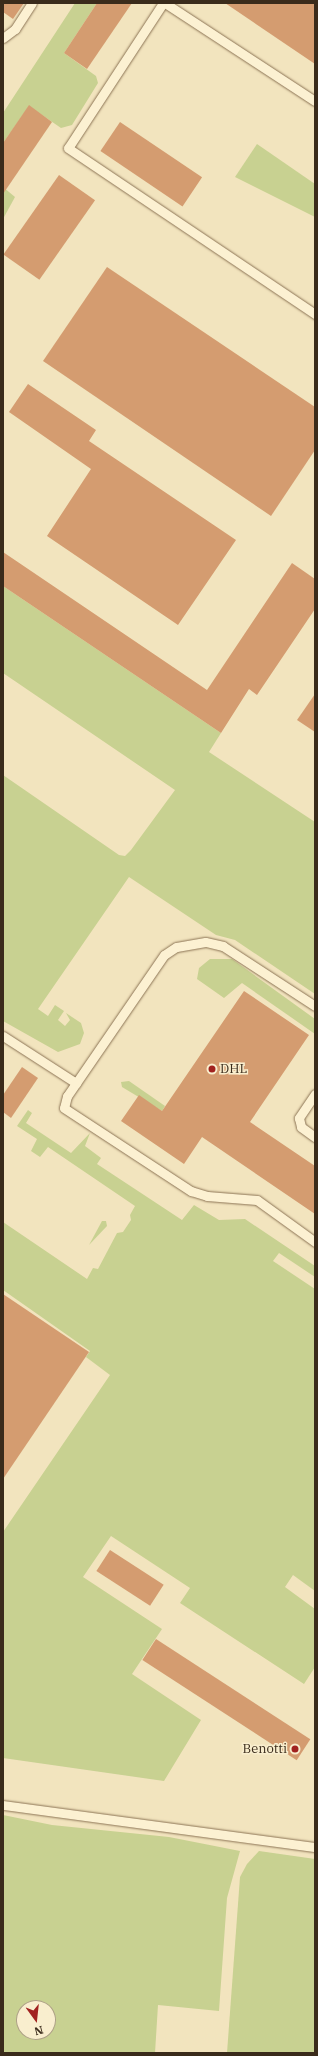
<!DOCTYPE html>
<html>
<head>
<meta charset="utf-8">
<style>
  body { margin:0 }
  #map { position:relative; width:318px; height:2056px; overflow:hidden; background:#f2e4be; font-family:"IBM Plex Serif",serif }
  div>[style] { position:absolute }
  .green>* { inset:0; background:#c8d191 }
  .building>* { inset:0; background:#d49c70; transform-origin:0 0 }
  .roads { filter:drop-shadow(0 0 1px #8c7455) drop-shadow(0 0 1px #8c7455) }
  .service>* { height:9px; margin:-4.5px; padding:0 4.5px; transform-origin:4.5px; border-radius:4.5px; background:#fcf1d2 }
  .dots>* { width:11px; height:11px; translate:-50% -50%; box-sizing:border-box; border:2px solid #f9eece; border-radius:50% }
  span { translate:-50% -50%; white-space:nowrap; text-align:center; line-height:1.15; -webkit-text-stroke:3px #f9eece; paint-order:stroke }
  .poi-label { font-size:13px; color:#3a2b1b }
  .left { translate:0 -50%; text-align:left }
  .right { translate:-100% -50%; text-align:right }
  .frame { position:absolute; inset:0; border:4px solid #3a2b1b; pointer-events:none }
  .north { position:absolute; left:16px; top:2000px; width:40px; height:40px; box-sizing:border-box; background:#f9eece; border:1px solid #ada086; border-radius:50%; rotate:165deg; font-size:11px; font-weight:700; line-height:16px; text-align:center; color:#3a2b1b }
  .north::after { content:''; display:block; margin:auto; width:14px; height:18px; background:#a1221f; clip-path:polygon(50% 0,100% 100%,50% 72%,0 100%) }
</style>
</head>
<body>
<div id="map">
  <div class="green">
    <div style="clip-path:polygon(75px 3px,97px 3px,64px 53px,96px 76px,98px 83px,72px 125px,61px 128px,29px 106px,3px 143px,3px 113px)"></div>
    <div style="clip-path:polygon(257px 144px,315px 184px,315px 217px,235px 177px)"></div>
    <div style="clip-path:polygon(3px 187px,15px 197px,3px 219px)"></div>
    <div style="clip-path:polygon(3px 586px,221px 733px,209px 752px,315px 822px,315px 994px,235px 940px,216px 935px,129px 877px,38px 1009px,48px 1016px,55px 1005px,64px 1011px,58px 1020px,65px 1026px,70px 1020px,66px 1013px,81px 1023px,84px 1033px,80px 1044px,58px 1052px,3px 1021px,3px 775px,119px 855px,125px 856px,131px 850px,175px 790px,3px 673px)"></div>
    <div style="clip-path:polygon(210px 959px,232px 959px,315px 1019px,315px 1034px,242px 983px,224px 998px,197px 979px,199px 968px)"></div>
    <div style="clip-path:polygon(129px 1081px,165px 1106px,162px 1111px,122px 1087px,121px 1082px)"></div>
    <div style="clip-path:polygon(28px 1110px,32px 1113px,26px 1123px,71px 1153px,90px 1133px,85px 1146px,101px 1158px,97px 1164px,182px 1220px,194px 1205px,219px 1220px,245px 1219px,315px 1266px,315px 1277px,279px 1253px,273px 1261px,315px 1289px,315px 1591px,293px 1575px,285px 1587px,315px 1609px,315px 1667px,304px 1684px,180px 1603px,190px 1588px,111px 1536px,83px 1577px,162px 1629px,132px 1674px,201px 1720px,164px 1781px,3px 1758px,3px 1532px,110px 1375px,86px 1357px,90px 1351px,3px 1290px,3px 1222px,87px 1279px,93px 1268px,98px 1269px,117px 1233px,123px 1232px,131px 1220px,130px 1215px,135px 1206px,48px 1147px,40px 1157px,31px 1151px,37px 1139px,17px 1126px)"></div>
    <div style="clip-path:polygon(102px 1221px,106px 1221px,107px 1226px,89px 1245px)"></div>
    <div style="clip-path:polygon(evenodd,3px 1815px,52px 1825px,169px 1837px,240px 1851px,227px 1898px,219px 2011px,158px 2005px,155px 2053px,3px 2053px,3px 1815px,24px 2008px,48px 2008px,48px 2032px,24px 2032px,24px 2008px)"></div>
    <div style="clip-path:polygon(259px 1851px,315px 1859px,315px 2053px,227px 2053px,240px 1877px,247px 1864px)"></div>
  </div>
  <div class="building">
    <div style="clip-path:polygon(3px 3px,24px 3px,13px 19px,3px 12px)"></div>
    <div style="clip-path:polygon(97px 3px,132px 3px,87px 69px,64px 53px)"></div>
    <div style="clip-path:polygon(225px 3px,315px 3px,315px 64px)"></div>
    <div style="clip-path:polygon(29px 105px,52px 122px,3px 194px,3px 143px)"></div>
    <div style="left:120px;top:122px;width:99px;height:35px;rotate:34deg"></div>
    <div style="left:59px;top:175px;width:44px;height:97px;rotate:35deg"></div>
    <div style="clip-path:polygon(107px 267px,315px 407px,315px 450px,271px 516px,43px 361px)"></div>
    <div style="clip-path:polygon(28px 384px,96px 430px,89px 441px,236px 540px,178px 625px,47px 536px,91px 469px,9px 412px)"></div>
    <div style="clip-path:polygon(3px 552px,207px 690px,292px 563px,315px 579px,315px 609px,257px 695px,249px 689px,221px 733px,3px 586px)"></div>
    <div style="clip-path:polygon(315px 694px,315px 732px,297px 720px)"></div>
    <div style="clip-path:polygon(244px 991px,309px 1035px,250px 1122px,315px 1166px,315px 1214px,202px 1137px,184px 1164px,121px 1121px,139px 1095px,162px 1111px)"></div>
    <div style="clip-path:polygon(22px 1067px,38px 1078px,11px 1118px,3px 1112px,3px 1095px)"></div>
    <div style="clip-path:polygon(3px 1294px,89px 1352px,3px 1479px)"></div>
    <div style="left:110px;top:1550px;width:64px;height:25px;rotate:33deg"></div>
    <div style="left:156px;top:1639px;width:184px;height:25px;rotate:33deg"></div>
  </div>
  <div class="roads">
    <div class="service">
      <div style="left:163px;top:3px;width:173px;rotate:123.2deg"></div>
      <div style="left:68px;top:148px;width:298px;rotate:33.9deg"></div>
      <div style="left:165px;top:3px;width:179px;rotate:33.2deg"></div>
      <div style="left:3px;top:38px;width:15px;rotate:-37deg"></div>
      <div style="left:15px;top:29px;width:31px;rotate:-57deg"></div>
      <div style="left:315px;top:1006px;width:110px;rotate:-146.9deg"></div>
      <div style="left:223px;top:946px;width:18px;rotate:-167deg"></div>
      <div style="left:205px;top:942px;width:29px;rotate:170deg"></div>
      <div style="left:176px;top:947px;width:14px;rotate:146deg"></div>
      <div style="left:164px;top:955px;width:171px;rotate:124.5deg"></div>
      <div style="left:67px;top:1096px;width:12px;rotate:104deg"></div>
      <div style="left:64px;top:1108px;width:152px;rotate:33.2deg"></div>
      <div style="left:191px;top:1191px;width:17px;rotate:17deg"></div>
      <div style="left:207px;top:1196px;width:50px;rotate:4.6deg"></div>
      <div style="left:257px;top:1200px;width:72px;rotate:35.9deg"></div>
      <div style="left:3px;top:1036px;width:87px;rotate:32.8deg"></div>
      <div style="left:315px;top:1094px;width:29px;rotate:124deg"></div>
      <div style="left:299px;top:1118px;width:9px;rotate:77deg"></div>
      <div style="left:301px;top:1127px;width:17px;rotate:36deg"></div>
      <div style="left:3px;top:1805px;width:315px;rotate:7.7deg"></div>
    </div>
  </div>
  <div class="dots">
    <div style="left:212px;top:1069px;background:#a1221f"></div>
    <div style="left:295px;top:1749px;background:#a1221f"></div>
  </div>
  <div class="poi-label">
    <span class="left" style="left:220px;top:1069px">DHL</span>
    <span class="right" style="left:287px;top:1749px">Benotti</span>
  </div>
  <div class="frame"></div>
  <div class="north">N</div>
</div>
</body>
</html>
